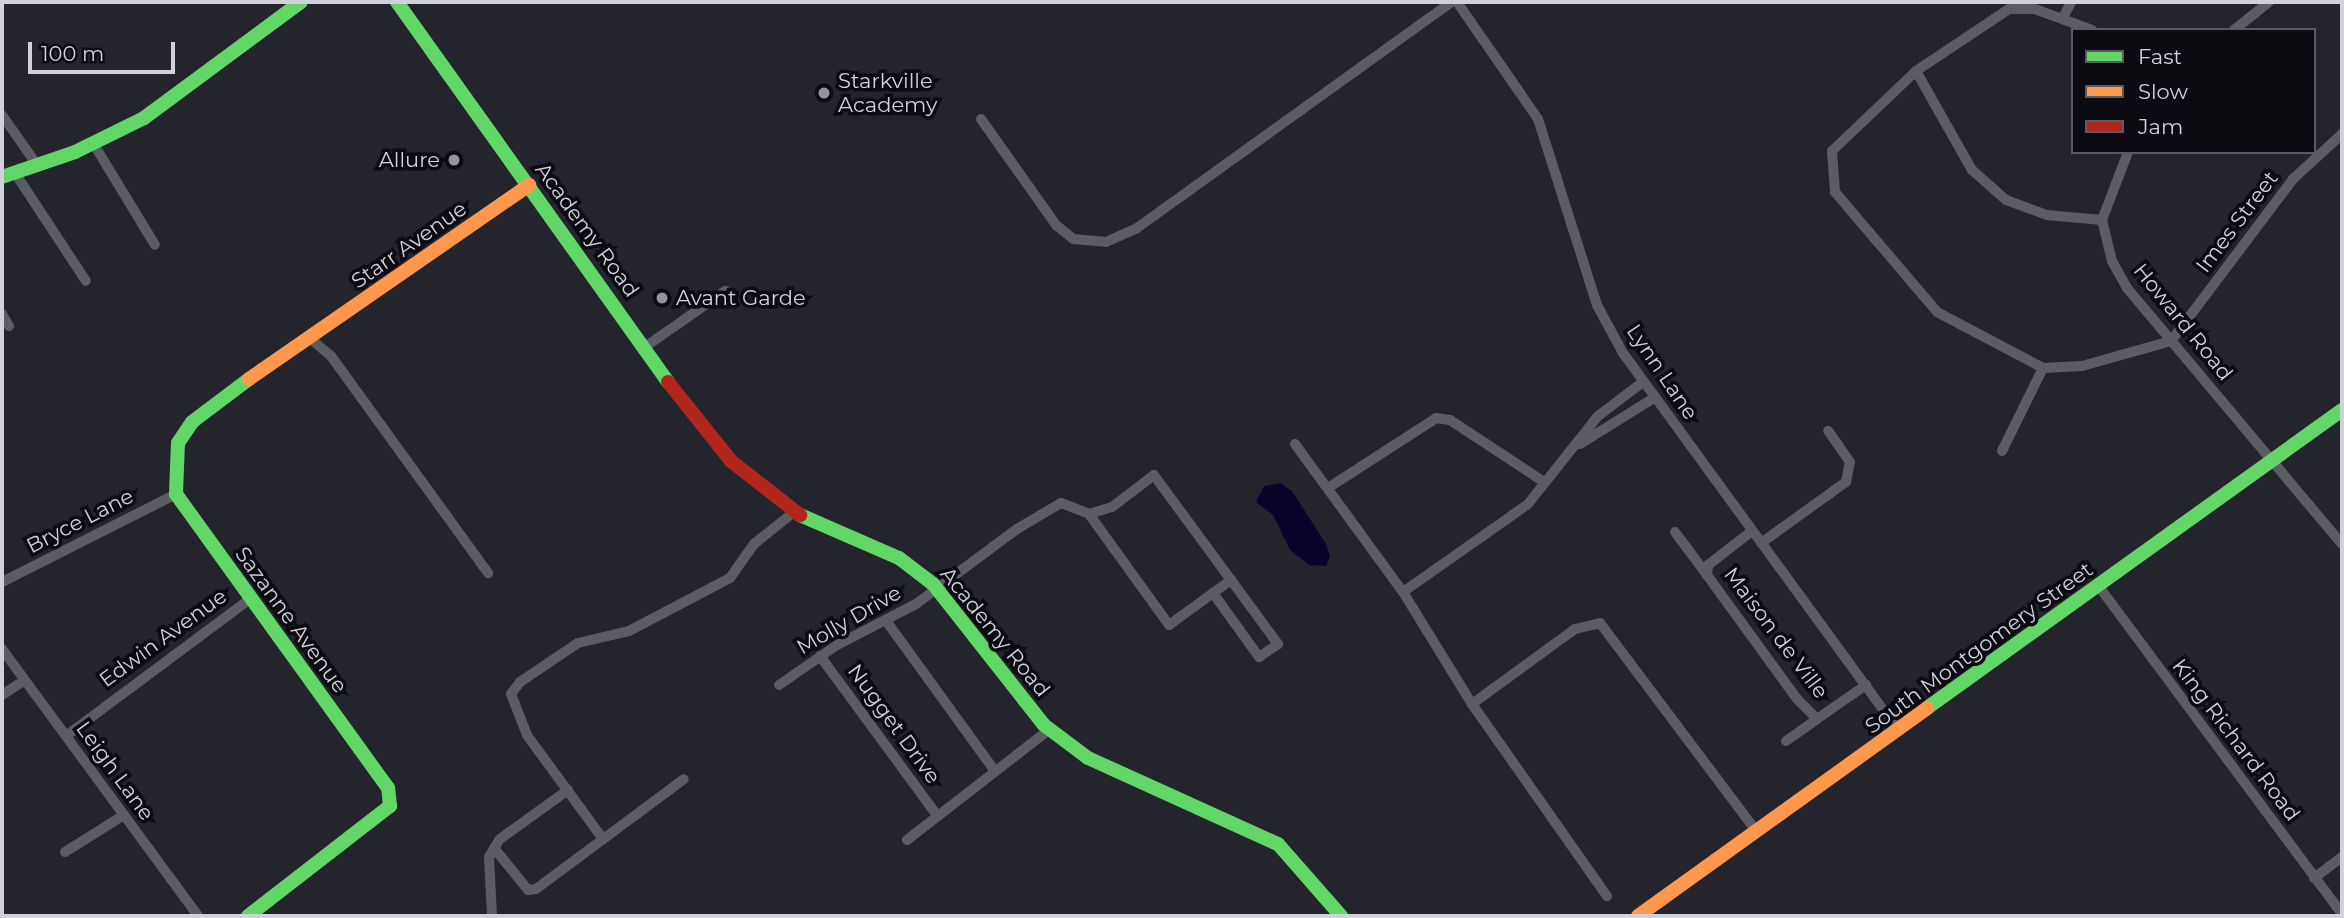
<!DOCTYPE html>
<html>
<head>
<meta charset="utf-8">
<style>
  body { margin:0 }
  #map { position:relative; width:2344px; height:918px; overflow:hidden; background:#24242c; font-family:Montserrat,sans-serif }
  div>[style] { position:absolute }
  .water>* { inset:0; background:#0c032d }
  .street>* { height:10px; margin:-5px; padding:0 5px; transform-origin:5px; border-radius:5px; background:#5c5d63 }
  .fast>* { height:14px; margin:-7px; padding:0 7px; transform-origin:7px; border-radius:7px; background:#63d668 }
  .slow>* { height:14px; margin:-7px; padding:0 7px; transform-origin:7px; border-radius:7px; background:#ff974d }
  .jam>* { height:14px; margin:-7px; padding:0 7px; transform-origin:7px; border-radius:7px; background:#b3261e }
  .dots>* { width:19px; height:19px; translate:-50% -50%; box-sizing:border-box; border:4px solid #0b0b11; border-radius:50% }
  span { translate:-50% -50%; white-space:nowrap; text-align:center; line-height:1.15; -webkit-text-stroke:7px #0b0b11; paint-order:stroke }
  .poi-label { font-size:21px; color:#d0d1db }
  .left { translate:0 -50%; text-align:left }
  .right { translate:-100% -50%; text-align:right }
  .street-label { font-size:21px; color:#d0d1db }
  .frame { position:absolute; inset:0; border:4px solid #d0d1db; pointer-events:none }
  .legend { position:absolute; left:2071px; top:28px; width:245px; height:126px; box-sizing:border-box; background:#0b0b11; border:2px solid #5a5a62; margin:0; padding:9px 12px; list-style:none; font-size:21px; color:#d0d1db }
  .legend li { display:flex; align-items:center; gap:14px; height:35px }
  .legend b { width:35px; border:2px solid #5a5a62 }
  .scale { position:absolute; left:28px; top:42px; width:147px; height:32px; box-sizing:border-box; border:4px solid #d0d1db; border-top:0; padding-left:9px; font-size:21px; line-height:24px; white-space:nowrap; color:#d0d1db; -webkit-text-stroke:5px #0b0b11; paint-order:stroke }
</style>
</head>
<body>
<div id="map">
  <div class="water">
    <div style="clip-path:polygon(1280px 483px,1292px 491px,1326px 544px,1330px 557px,1326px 566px,1309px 565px,1290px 550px,1273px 515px,1256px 502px,1264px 486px)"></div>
  </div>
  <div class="street">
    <div style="left:1457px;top:2px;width:142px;rotate:55.3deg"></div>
    <div style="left:1538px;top:119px;width:195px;rotate:72.4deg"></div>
    <div style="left:1597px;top:305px;width:55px;rotate:61.6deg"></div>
    <div style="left:1623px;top:353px;width:468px;rotate:53.9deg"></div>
    <div style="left:2064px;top:16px;width:16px;rotate:-63deg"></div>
    <div style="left:2092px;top:30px;width:61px;rotate:-159.8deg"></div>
    <div style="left:2035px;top:9px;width:26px;rotate:180deg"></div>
    <div style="left:2009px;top:9px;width:112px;rotate:146.3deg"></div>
    <div style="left:1916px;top:71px;width:116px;rotate:136.4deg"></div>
    <div style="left:1832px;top:151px;width:41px;rotate:85.8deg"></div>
    <div style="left:1835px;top:192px;width:157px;rotate:49.6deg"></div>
    <div style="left:1937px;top:312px;width:120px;rotate:27.8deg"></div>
    <div style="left:2043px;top:368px;width:39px;rotate:-3deg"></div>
    <div style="left:2082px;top:366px;width:92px;rotate:-15.7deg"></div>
    <div style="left:2171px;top:341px;width:203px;rotate:-53deg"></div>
    <div style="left:2293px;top:179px;width:67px;rotate:-42.6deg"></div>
    <div style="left:2234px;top:30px;width:45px;rotate:-38.7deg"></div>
    <div style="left:1916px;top:71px;width:114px;rotate:60.5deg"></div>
    <div style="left:1972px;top:170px;width:45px;rotate:41.4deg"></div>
    <div style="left:2006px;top:200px;width:44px;rotate:20.1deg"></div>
    <div style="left:2047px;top:215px;width:55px;rotate:5.2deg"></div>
    <div style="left:2px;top:115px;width:61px;rotate:55deg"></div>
    <div style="left:981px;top:119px;width:130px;rotate:54.7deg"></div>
    <div style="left:1056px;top:225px;width:22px;rotate:39deg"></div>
    <div style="left:1073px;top:239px;width:33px;rotate:5deg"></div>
    <div style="left:1106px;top:242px;width:34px;rotate:-24deg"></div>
    <div style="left:1137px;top:228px;width:387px;rotate:-35.7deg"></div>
    <div style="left:93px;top:143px;width:119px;rotate:58.7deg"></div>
    <div style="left:2128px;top:152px;width:73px;rotate:110.9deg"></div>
    <div style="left:2102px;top:220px;width:42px;rotate:76.3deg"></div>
    <div style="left:2112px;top:261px;width:31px;rotate:61deg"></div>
    <div style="left:2127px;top:288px;width:334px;rotate:50deg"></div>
    <div style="left:15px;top:173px;width:129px;rotate:56.7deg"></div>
    <div style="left:2px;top:314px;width:14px;rotate:60deg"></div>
    <div style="left:312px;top:340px;width:25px;rotate:40deg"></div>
    <div style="left:331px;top:356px;width:268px;rotate:54.1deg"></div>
    <div style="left:645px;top:347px;width:98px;rotate:-35deg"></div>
    <div style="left:1295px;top:444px;width:183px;rotate:53.9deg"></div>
    <div style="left:1403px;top:592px;width:132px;rotate:58.4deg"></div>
    <div style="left:1472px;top:704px;width:235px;rotate:54.9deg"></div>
    <div style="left:1580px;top:444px;width:87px;rotate:-31.9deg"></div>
    <div style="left:2002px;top:451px;width:93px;rotate:-63.7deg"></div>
    <div style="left:1328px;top:488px;width:129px;rotate:-32.9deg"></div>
    <div style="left:1436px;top:418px;width:14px;rotate:8deg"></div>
    <div style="left:1450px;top:420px;width:113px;rotate:33.4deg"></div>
    <div style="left:1752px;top:531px;width:56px;rotate:142.3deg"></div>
    <div style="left:1708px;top:565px;width:10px;rotate:96deg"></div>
    <div style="left:1707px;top:575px;width:153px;rotate:54deg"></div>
    <div style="left:1797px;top:699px;width:28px;rotate:45deg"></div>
    <div style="left:1817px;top:719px;width:60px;rotate:-34.8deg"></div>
    <div style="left:1675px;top:532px;width:54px;rotate:53.3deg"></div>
    <div style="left:1761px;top:543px;width:105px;rotate:-35.7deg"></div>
    <div style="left:1846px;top:482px;width:20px;rotate:-79deg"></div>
    <div style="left:1850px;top:462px;width:38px;rotate:-125deg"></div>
    <div style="left:2px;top:582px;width:195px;rotate:-26.8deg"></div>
    <div style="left:2100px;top:588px;width:406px;rotate:53.4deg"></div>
    <div style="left:1403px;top:592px;width:153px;rotate:-35.1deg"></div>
    <div style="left:1528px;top:504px;width:112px;rotate:-51.5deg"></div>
    <div style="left:1598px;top:416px;width:56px;rotate:-37.1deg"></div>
    <div style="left:1213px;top:593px;width:79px;rotate:54.3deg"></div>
    <div style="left:1259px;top:657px;width:23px;rotate:-34deg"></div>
    <div style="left:1278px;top:644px;width:79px;rotate:-126.3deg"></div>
    <div style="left:887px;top:622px;width:184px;rotate:54.1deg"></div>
    <div style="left:2px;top:649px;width:331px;rotate:53.7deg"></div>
    <div style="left:820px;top:656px;width:197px;rotate:53.7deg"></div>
    <div style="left:779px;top:685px;width:70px;rotate:-34.6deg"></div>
    <div style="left:837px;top:645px;width:89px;rotate:-27.4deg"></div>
    <div style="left:916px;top:604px;width:126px;rotate:-36.6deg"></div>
    <div style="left:1017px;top:529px;width:51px;rotate:-30.6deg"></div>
    <div style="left:1061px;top:503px;width:30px;rotate:21deg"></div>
    <div style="left:1089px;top:514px;width:137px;rotate:54.2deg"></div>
    <div style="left:1169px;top:625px;width:77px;rotate:-36deg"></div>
    <div style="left:1231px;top:580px;width:130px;rotate:-126.3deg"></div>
    <div style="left:1154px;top:475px;width:53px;rotate:142.7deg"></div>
    <div style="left:1112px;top:507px;width:24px;rotate:163deg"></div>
    <div style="left:2px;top:695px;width:27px;rotate:-33deg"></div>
    <div style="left:1472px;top:704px;width:127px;rotate:-36.1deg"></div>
    <div style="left:1575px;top:629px;width:26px;rotate:-13deg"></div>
    <div style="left:1600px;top:623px;width:261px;rotate:53.1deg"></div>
    <div style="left:66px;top:736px;width:229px;rotate:-36.7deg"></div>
    <div style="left:1786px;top:741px;width:38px;rotate:-35deg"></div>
    <div style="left:603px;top:839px;width:129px;rotate:-126.2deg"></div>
    <div style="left:527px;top:735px;width:44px;rotate:-111.3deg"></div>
    <div style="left:511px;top:694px;width:15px;rotate:-53deg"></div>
    <div style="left:520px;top:682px;width:70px;rotate:-33.9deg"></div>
    <div style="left:578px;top:643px;width:52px;rotate:-13.2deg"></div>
    <div style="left:629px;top:631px;width:114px;rotate:-27.7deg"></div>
    <div style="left:730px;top:578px;width:42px;rotate:-54.8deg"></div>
    <div style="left:754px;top:544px;width:51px;rotate:-38.7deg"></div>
    <div style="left:907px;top:840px;width:181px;rotate:-37.8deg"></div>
    <div style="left:494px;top:848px;width:54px;rotate:51deg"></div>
    <div style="left:528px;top:890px;width:8px;rotate:-7deg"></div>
    <div style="left:536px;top:889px;width:184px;rotate:-36.6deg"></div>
    <div style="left:65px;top:852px;width:70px;rotate:-32.1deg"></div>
    <div style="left:2314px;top:878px;width:35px;rotate:-37deg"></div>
    <div style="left:492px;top:916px;width:59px;rotate:-92.9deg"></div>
    <div style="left:489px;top:857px;width:21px;rotate:-59deg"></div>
    <div style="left:500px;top:839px;width:84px;rotate:-35.8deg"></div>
  </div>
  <div class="fast">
    <div style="left:397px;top:2px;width:467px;rotate:54.5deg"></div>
    <div style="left:2px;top:177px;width:77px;rotate:-18.9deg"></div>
    <div style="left:75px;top:152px;width:77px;rotate:-26.2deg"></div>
    <div style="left:144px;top:118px;width:195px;rotate:-36.5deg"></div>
    <div style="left:800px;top:515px;width:108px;rotate:23.5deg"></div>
    <div style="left:899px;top:558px;width:43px;rotate:37.4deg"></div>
    <div style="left:933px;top:584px;width:179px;rotate:51.8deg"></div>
    <div style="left:1044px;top:725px;width:55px;rotate:36.9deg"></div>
    <div style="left:1088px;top:758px;width:209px;rotate:24.4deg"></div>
    <div style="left:1278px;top:844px;width:96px;rotate:48.8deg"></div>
    <div style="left:1927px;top:708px;width:511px;rotate:-35.68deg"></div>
    <div style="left:248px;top:916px;width:180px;rotate:-37.8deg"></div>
    <div style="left:390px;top:806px;width:18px;rotate:-96deg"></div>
    <div style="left:388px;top:788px;width:362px;rotate:-125.8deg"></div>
    <div style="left:176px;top:494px;width:51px;rotate:-87.8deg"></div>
    <div style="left:178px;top:443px;width:25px;rotate:-56deg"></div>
    <div style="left:192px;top:422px;width:71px;rotate:-37deg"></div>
  </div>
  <div class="slow">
    <div style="left:249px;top:379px;width:341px;rotate:-34.7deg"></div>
    <div style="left:1638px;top:916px;width:356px;rotate:-35.7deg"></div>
  </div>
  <div class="jam">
    <div style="left:668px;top:382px;width:101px;rotate:51.4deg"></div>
    <div style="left:731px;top:461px;width:88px;rotate:38deg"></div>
  </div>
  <div class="dots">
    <div style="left:824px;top:93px;background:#94949e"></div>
    <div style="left:454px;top:160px;background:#94949e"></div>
    <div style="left:662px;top:298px;background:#94949e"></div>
  </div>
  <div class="poi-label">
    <span class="left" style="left:838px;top:93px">Starkville<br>Academy</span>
    <span class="right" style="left:440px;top:160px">Allure</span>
    <span class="left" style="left:676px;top:298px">Avant Garde</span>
  </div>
  <div class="street-label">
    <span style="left:2237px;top:222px;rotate:-53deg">Imes Street</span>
    <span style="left:587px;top:230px;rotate:54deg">Academy Road</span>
    <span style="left:409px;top:245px;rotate:-35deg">Starr Avenue</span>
    <span style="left:2183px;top:322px;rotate:51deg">Howard Road</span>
    <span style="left:1662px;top:372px;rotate:56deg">Lynn Lane</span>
    <span style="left:80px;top:521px;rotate:-27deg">Bryce Lane</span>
    <span style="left:291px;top:620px;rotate:54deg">Sazanne Avenue</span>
    <span style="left:849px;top:620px;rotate:-30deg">Molly Drive</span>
    <span style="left:995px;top:632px;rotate:51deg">Academy Road</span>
    <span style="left:1776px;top:633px;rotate:53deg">Maison de Ville</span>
    <span style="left:163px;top:638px;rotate:-36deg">Edwin Avenue</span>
    <span style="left:1979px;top:648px;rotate:-36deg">South Montgomery Street</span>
    <span style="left:894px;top:724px;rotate:54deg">Nugget Drive</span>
    <span style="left:2236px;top:740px;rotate:53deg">King Richard Road</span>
    <span style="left:115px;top:771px;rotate:54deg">Leigh Lane</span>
  </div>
  <div class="frame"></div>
  <ul class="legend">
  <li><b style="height:9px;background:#63d668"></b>Fast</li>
  <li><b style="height:9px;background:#ff974d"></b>Slow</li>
  <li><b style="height:9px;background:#b3261e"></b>Jam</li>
  </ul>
  <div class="scale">100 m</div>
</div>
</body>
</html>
